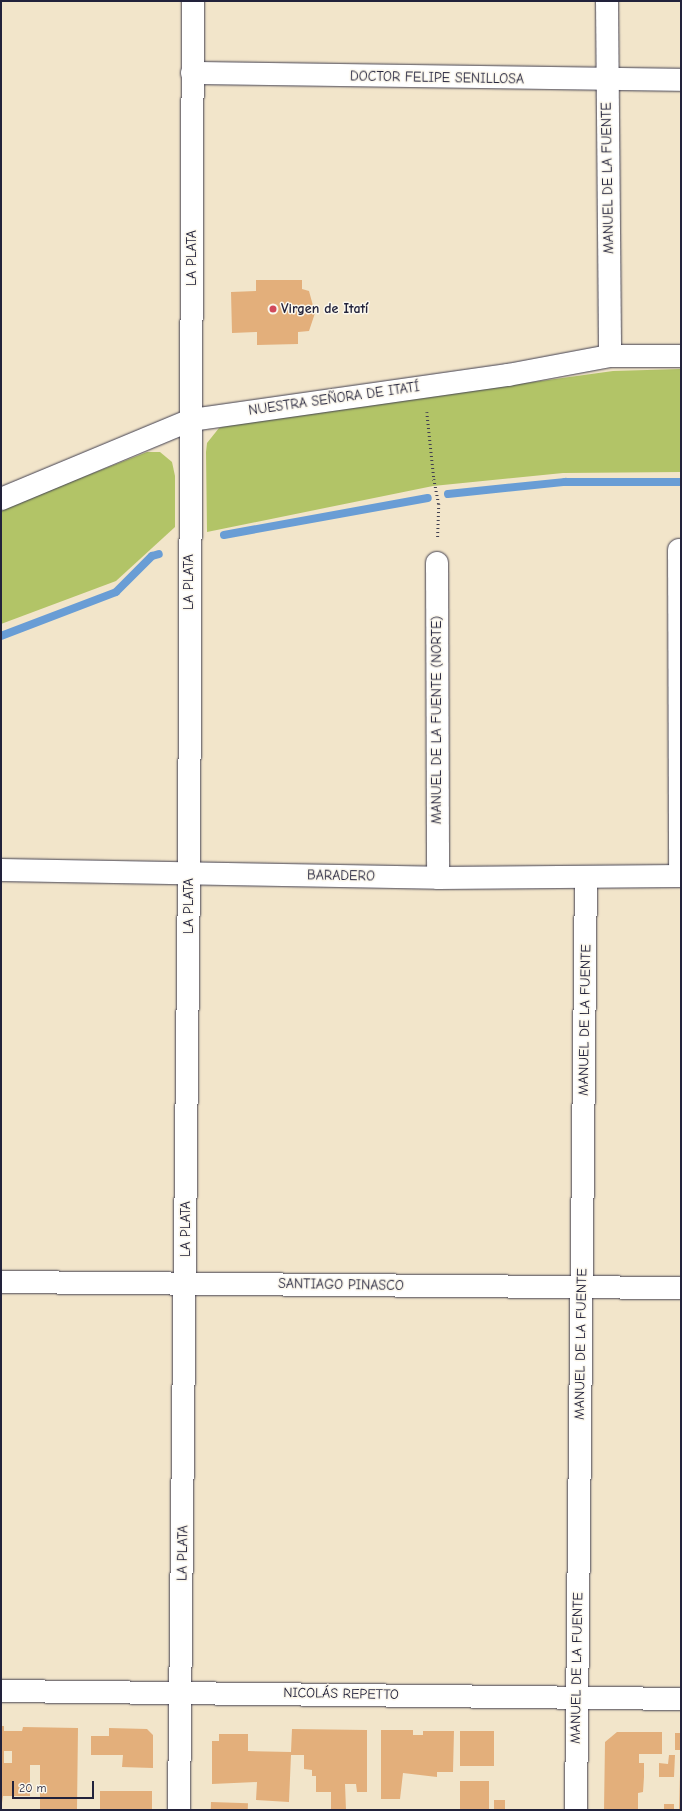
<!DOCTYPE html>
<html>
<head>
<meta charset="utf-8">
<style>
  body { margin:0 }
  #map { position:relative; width:682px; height:1811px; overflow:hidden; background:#f2e5ca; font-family:"Comic Neue",sans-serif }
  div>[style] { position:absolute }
  .green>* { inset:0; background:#b2c467 }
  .stream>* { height:8px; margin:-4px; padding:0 4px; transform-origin:4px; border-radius:4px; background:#699dd5 }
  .building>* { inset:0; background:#e3af7b; transform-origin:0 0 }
  .path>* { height:2.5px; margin-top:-1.25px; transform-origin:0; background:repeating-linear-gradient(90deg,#413f50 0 1px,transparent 0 4px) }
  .roads { filter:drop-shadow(0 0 1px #413f50) drop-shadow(0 0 1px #413f50) }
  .minor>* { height:22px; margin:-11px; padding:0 11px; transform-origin:11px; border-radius:11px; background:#fff }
  .dots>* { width:11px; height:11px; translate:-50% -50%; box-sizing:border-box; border:2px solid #fbf7ec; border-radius:50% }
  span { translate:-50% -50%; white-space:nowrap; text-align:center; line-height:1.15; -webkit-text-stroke:3px #fbf7ec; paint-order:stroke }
  .street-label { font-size:14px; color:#22223b }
  .poi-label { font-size:14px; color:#22223b; font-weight:700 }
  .left { translate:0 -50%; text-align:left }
  .frame { position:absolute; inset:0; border:2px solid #22223b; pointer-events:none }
  .scale { position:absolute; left:12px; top:1781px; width:82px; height:18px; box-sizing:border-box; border:2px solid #22223b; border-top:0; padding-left:5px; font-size:12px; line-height:14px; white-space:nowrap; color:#22223b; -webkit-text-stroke:3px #fbf7ec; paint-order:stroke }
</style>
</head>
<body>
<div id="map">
  <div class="green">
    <div style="clip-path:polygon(681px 369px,681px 472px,563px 473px,433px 486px,207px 532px,206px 452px,207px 443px,219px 428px,232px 424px,613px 371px)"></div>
    <div style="clip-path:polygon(147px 452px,160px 452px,172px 462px,175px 476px,175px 527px,116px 581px,1px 624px,1px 509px)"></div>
  </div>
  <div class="stream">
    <div style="left:448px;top:494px;width:118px;rotate:-5.9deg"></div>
    <div style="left:565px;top:482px;width:116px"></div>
    <div style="left:224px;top:535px;width:207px;rotate:-10.3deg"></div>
    <div style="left:1px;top:636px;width:123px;rotate:-20.9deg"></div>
    <div style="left:116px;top:592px;width:51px;rotate:-45deg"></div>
    <div style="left:152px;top:556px;width:7px;rotate:-16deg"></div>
  </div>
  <div class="building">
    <div style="clip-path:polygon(256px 280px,302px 280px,302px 289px,309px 291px,315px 313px,309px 331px,298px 332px,298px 344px,257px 345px,257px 332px,232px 333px,231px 292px,256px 291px)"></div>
    <div style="clip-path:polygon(evenodd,1px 1726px,4px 1726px,4px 1731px,22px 1731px,23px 1727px,78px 1728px,77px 1810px,40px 1810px,40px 1765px,30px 1765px,30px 1796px,3px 1796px,1px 1810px,1px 1726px,4px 1751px,12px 1751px,12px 1763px,4px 1763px,4px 1751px)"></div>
    <div style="clip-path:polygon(109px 1728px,147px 1729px,153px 1735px,153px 1768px,122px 1767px,123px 1755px,91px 1755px,91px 1736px,109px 1736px)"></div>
    <div style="clip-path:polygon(292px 1729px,367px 1730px,367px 1792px,357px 1792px,356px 1784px,345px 1784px,346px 1810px,331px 1810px,331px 1792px,316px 1792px,316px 1776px,312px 1776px,312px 1770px,304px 1769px,304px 1755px,291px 1755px,289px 1802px,256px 1800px,257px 1782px,212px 1784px,212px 1741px,219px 1741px,219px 1734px,248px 1734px,248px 1751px,291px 1752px)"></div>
    <div style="clip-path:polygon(381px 1730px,413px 1730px,413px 1735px,423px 1735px,423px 1731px,454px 1731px,453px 1772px,437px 1772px,437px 1777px,403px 1773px,400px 1799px,381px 1799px)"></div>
    <div style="left:460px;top:1731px;width:34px;height:35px"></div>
    <div style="clip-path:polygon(617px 1732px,662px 1732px,662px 1754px,639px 1754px,639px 1763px,644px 1763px,644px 1777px,643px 1792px,638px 1793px,638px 1810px,604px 1810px,605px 1742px)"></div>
    <div style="left:675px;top:1733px;width:6px;height:17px"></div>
    <div style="clip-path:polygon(669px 1755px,675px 1755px,674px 1777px,659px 1777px,659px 1763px,668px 1764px)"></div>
    <div style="clip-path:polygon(680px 1774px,681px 1774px,681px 1810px,679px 1810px)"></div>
    <div style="left:460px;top:1781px;width:29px;height:29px"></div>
    <div style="left:100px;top:1791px;width:52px;height:19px"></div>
    <div style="left:494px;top:1800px;width:11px;height:10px"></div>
    <div style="left:211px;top:1802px;width:37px;height:8px;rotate:2deg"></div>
    <div style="left:664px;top:1804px;width:10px;height:6px"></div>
  </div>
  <div class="path">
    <div style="left:427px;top:412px;width:67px;rotate:84deg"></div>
    <div style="left:434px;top:479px;width:25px;rotate:79deg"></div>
    <div style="left:439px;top:504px;width:35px;rotate:92deg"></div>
  </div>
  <div class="roads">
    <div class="minor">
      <div style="left:607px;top:1px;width:355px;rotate:89.5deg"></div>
      <div style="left:192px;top:73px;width:489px;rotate:0.8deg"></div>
      <div style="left:1px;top:499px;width:206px;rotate:-22.6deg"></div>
      <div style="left:191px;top:420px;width:320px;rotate:-8.1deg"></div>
      <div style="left:508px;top:375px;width:104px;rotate:-10.6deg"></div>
      <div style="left:610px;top:356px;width:71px"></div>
      <div style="left:679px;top:550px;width:326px;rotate:89.8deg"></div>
      <div style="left:437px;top:563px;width:315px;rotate:89.8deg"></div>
      <div style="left:1px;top:870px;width:437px;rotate:1deg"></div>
      <div style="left:438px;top:878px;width:243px;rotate:-0.5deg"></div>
      <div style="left:1px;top:1282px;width:680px;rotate:0.51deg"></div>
      <div style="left:1px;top:1691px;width:680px;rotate:0.67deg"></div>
      <div style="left:179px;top:1810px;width:936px;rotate:-89.39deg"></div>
      <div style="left:189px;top:874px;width:873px;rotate:-89.74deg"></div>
      <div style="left:576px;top:1810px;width:933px;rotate:-89.39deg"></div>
    </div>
  </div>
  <div class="dots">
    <div style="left:273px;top:309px;background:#d1495b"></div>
  </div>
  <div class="street-label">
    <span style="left:437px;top:78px;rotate:1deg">DOCTOR FELIPE SENILLOSA</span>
    <span style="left:608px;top:178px;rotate:-91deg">MANUEL DE LA FUENTE</span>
    <span style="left:192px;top:258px;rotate:-90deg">LA PLATA</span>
    <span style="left:334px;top:399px;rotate:-8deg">NUESTRA SEÑORA DE ITATÍ</span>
    <span style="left:189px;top:582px;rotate:-90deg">LA PLATA</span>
    <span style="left:437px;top:720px;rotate:-90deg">MANUEL DE LA FUENTE (NORTE)</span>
    <span style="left:341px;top:876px;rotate:1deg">BARADERO</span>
    <span style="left:189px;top:906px;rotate:-90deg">LA PLATA</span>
    <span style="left:585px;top:1020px;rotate:-89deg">MANUEL DE LA FUENTE</span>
    <span style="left:186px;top:1229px;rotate:-90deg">LA PLATA</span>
    <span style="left:341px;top:1285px;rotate:1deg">SANTIAGO PINASCO</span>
    <span style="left:581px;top:1344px;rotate:-89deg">MANUEL DE LA FUENTE</span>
    <span style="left:183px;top:1553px;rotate:-89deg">LA PLATA</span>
    <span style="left:577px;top:1668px;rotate:-89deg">MANUEL DE LA FUENTE</span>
    <span style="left:341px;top:1694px;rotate:1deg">NICOLÁS REPETTO</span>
  </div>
  <div class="poi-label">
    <span class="left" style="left:281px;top:309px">Virgen de Itatí</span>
  </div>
  <div class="frame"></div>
  <div class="scale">20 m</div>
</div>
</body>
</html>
